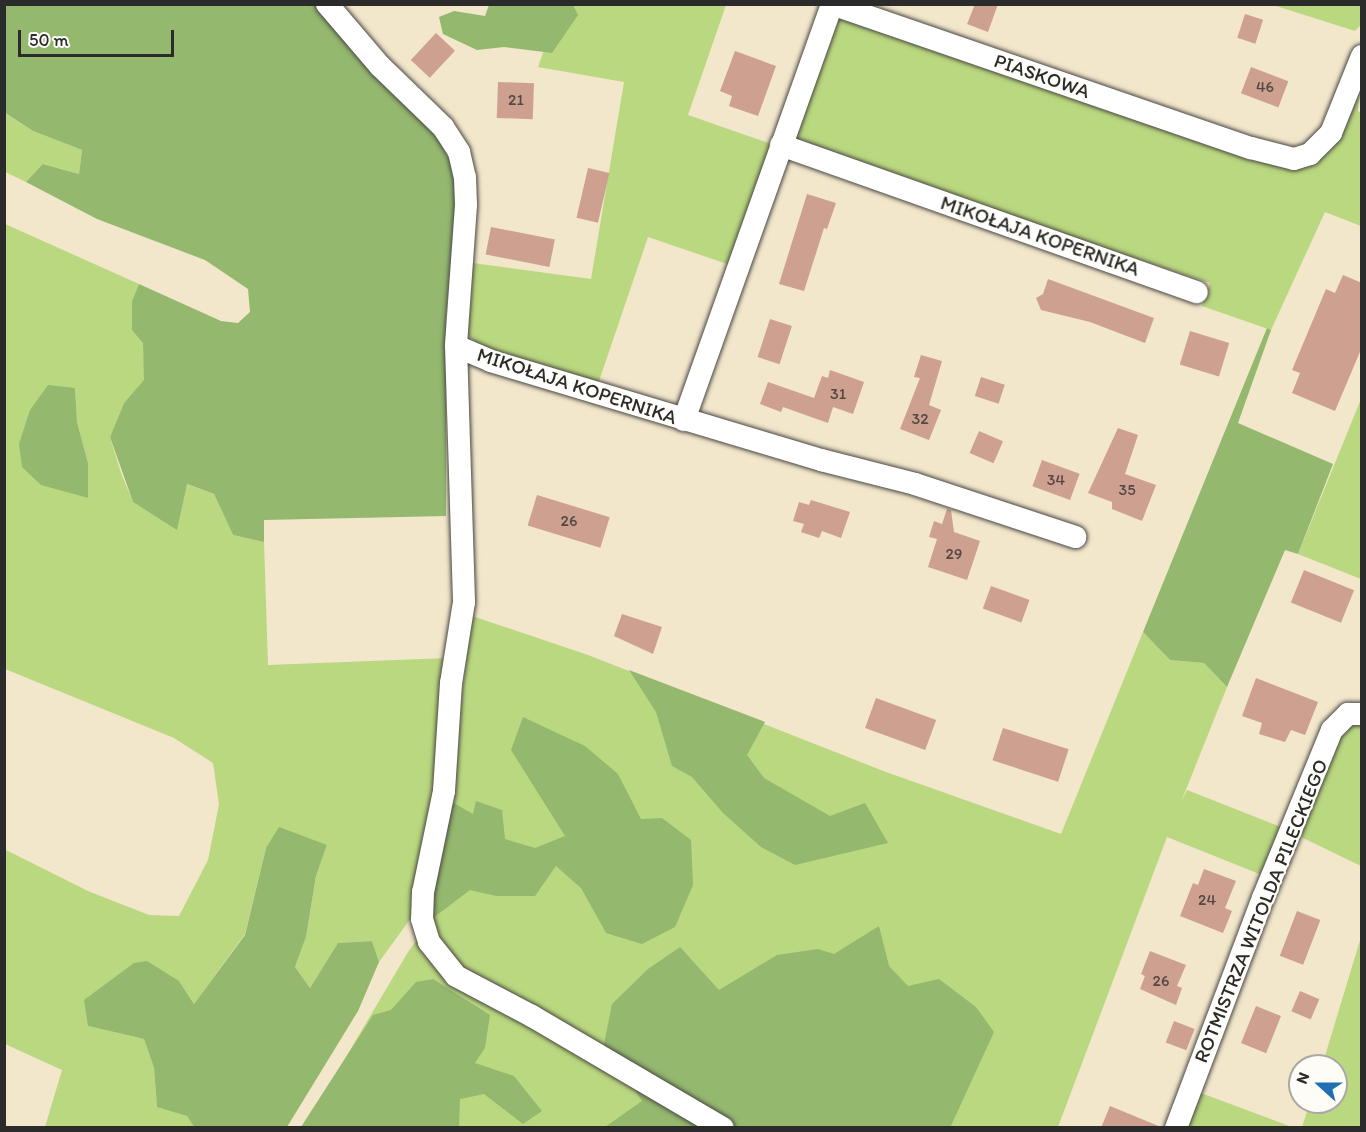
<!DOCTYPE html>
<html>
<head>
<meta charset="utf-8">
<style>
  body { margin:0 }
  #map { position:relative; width:1366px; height:1132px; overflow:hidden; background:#f2e6cb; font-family:Itim,sans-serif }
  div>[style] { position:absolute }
  .green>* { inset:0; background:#bad87f }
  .forest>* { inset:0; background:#93b86e }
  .building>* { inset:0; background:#cea090; transform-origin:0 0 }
  .roads { filter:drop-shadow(0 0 2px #494743) drop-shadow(0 0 2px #494743) }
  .street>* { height:22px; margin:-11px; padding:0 11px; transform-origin:11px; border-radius:11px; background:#fff }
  span { translate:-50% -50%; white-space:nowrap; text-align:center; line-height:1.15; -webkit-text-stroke:4.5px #fdfcf7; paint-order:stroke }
  .number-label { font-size:16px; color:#544844 }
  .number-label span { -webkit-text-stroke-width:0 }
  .street-label { font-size:20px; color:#2b2b2b }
  .frame { position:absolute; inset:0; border:6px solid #2b2b2b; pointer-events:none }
  .north { position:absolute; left:1288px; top:1054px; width:60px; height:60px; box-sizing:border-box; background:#fdfcf7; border:2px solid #a9a8a5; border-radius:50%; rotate:291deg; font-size:16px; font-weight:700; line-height:24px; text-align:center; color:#2b2b2b }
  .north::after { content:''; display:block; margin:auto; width:21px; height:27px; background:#1f6fb2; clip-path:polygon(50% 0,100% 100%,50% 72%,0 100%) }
  .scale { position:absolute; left:18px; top:30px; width:156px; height:27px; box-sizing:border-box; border:3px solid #2b2b2b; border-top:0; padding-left:8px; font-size:18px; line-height:21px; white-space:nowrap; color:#2b2b2b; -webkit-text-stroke:4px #fdfcf7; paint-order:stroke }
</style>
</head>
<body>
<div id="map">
  <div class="green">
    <div style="clip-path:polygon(560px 5px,726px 5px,688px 115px,774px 145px,733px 266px,648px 237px,597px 387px,481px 348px,466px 333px,473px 263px,591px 279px,624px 82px,538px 67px)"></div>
    <div style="clip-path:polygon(1273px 5px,1361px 5px,1361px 25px,1355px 31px)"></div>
    <div style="clip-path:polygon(836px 13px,1289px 167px,1330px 151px,1361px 70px,1358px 111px,1362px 113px,1361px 226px,1325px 212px,1271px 330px,1202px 306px,1210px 283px,792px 144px)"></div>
    <div style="clip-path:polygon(4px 113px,33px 131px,82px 150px,79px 174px,44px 164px,26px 182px,5px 172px)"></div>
    <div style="clip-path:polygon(evenodd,5px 224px,139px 284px,132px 301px,143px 343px,145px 380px,124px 403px,110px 437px,121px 473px,133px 502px,177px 529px,186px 484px,214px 494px,233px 535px,264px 542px,268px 665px,448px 658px,435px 791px,411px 918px,379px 962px,372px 941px,338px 943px,310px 988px,295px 967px,306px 937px,316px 876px,327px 845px,266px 848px,245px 934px,194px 1004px,179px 981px,88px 1026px,144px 1039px,154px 1068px,157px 1106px,187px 1116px,194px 1127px,45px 1127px,62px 1070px,5px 1044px,4px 849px,88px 891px,149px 915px,179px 916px,208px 860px,219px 804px,213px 763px,174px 738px,5px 669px,5px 224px,75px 388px,77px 422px,88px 463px,88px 498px,41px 484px,75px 388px)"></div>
    <div style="clip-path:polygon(1361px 399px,1361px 579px,1298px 554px)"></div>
    <div style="clip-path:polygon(472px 616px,588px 655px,886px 772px,1061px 834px,1143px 632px,1170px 660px,1204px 663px,1227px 687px,1181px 802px,1187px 790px,1286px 829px,1262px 875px,1167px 837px,1058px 1127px,304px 1128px,408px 952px,433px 918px)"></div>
    <div style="clip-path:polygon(1361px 723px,1361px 866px,1299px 836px,1327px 760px,1348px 724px)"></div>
    <div style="clip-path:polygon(1361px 937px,1361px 1127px,1302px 1127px,1310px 1102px,1336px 1102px,1336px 1066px,1322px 1066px)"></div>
    <div style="clip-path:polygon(1182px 1086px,1292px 1127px,1166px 1128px)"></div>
  </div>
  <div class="forest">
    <div style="clip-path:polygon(4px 5px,315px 5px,352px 49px,410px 106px,440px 142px,453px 167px,456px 211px,446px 317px,446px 516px,264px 520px,264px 542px,233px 535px,214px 494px,187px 484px,177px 530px,133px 502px,110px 437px,124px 403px,144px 380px,143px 343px,132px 330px,132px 301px,139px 284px,221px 321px,238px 323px,250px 312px,248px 289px,205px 260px,97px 219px,26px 182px,43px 164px,79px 174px,82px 150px,33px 131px,5px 113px)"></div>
    <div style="clip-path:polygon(489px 5px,573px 5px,578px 15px,552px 53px,504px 47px,477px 50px,443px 34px,439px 17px,454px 11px,485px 16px)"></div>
    <div style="clip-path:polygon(1267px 328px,1271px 330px,1238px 423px,1333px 464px,1298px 554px,1285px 550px,1227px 687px,1204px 663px,1170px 660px,1143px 632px)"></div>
    <div style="clip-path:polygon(48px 385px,75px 388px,77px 422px,88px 463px,88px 498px,41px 485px,22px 467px,19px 444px,30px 410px)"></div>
    <div style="clip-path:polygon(629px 670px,765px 722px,747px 755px,764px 778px,830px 816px,865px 803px,888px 843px,795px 865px,761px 847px,723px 813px,692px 777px,672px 766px,656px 712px)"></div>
    <div style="clip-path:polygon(523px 717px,585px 746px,618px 774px,641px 819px,662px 818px,691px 840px,693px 885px,675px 927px,642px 944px,606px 933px,581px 888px,556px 866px,535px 896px,496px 896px,470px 890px,433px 918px,429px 895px,450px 801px,473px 814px,476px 801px,502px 810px,505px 839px,535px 848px,565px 836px,511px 750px)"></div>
    <div style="clip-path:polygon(279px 827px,327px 845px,316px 876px,306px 937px,295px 967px,310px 988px,338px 943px,372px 941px,379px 962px,358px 1011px,287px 1127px,194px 1127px,187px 1116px,157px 1107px,154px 1068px,144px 1039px,88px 1026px,84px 1000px,134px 963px,147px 961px,179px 981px,194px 1004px,245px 935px,266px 848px)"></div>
    <div style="clip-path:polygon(879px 926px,889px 966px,908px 986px,939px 979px,976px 1007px,994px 1032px,950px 1128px,605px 1127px,642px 1101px,604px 1044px,612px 1004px,648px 969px,680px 947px,719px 990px,777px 955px,818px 949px,834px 954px)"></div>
    <div style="clip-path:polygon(433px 979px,490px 1015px,485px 1048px,475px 1063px,514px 1076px,542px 1111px,523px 1124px,484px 1094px,460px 1099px,459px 1127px,301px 1127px,373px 1015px,391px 1010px,416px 982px)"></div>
  </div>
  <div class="building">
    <div style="clip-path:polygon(975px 4px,998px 4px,988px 32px,967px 24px)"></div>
    <div style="left:1245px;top:14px;width:19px;height:25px;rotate:18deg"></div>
    <div style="left:436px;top:33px;width:26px;height:37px;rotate:43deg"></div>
    <div style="clip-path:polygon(735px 51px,776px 66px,758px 116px,729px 106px,732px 96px,720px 91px)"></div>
    <div style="left:1251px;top:67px;width:40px;height:28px;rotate:21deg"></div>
    <div style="left:498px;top:82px;width:36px;height:36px;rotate:2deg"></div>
    <div style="left:588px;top:168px;width:22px;height:51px;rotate:13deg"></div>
    <div style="clip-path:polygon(807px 194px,836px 203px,827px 229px,824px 228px,804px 291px,779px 284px)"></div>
    <div style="left:491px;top:227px;width:65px;height:28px;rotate:11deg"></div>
    <div style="clip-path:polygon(1343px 275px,1362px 283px,1362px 347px,1335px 411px,1292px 393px,1300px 373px,1292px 370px,1326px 289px,1335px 293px)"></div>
    <div style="clip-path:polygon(1048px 279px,1154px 318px,1145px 343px,1090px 322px,1041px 310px,1036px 298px,1043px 294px)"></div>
    <div style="left:770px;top:319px;width:23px;height:40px;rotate:18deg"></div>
    <div style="left:1190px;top:331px;width:41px;height:35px;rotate:17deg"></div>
    <div style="clip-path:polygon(921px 355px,942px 361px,929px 405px,941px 410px,929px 440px,900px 429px,920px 378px,914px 377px)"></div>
    <div style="clip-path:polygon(830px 370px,864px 382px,853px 414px,833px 407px,828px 423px,783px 407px,781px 412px,760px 404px,768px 382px,814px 398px,822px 376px,828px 378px)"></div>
    <div style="left:981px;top:377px;width:25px;height:20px;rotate:18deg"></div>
    <div style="clip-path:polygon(1118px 428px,1138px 435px,1125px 474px,1156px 485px,1142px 521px,1112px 509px,1112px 502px,1088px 493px)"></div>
    <div style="left:979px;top:431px;width:26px;height:24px;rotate:23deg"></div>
    <div style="left:1042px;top:460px;width:40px;height:28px;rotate:20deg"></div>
    <div style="left:537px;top:495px;width:76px;height:32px;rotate:17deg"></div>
    <div style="clip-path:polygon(811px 500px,850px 512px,841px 538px,822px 531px,819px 538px,801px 532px,804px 524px,793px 521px,799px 502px,809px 505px)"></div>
    <div style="clip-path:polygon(947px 509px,951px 510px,954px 532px,980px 541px,967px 580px,928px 567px,937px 539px,929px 537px,934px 521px,942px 524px)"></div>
    <div style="left:1304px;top:570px;width:54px;height:35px;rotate:22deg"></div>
    <div style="left:991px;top:586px;width:41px;height:24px;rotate:20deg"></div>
    <div style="clip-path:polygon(622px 614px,662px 627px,653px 654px,614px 636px)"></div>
    <div style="clip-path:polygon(1256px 678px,1318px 702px,1305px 735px,1291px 730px,1285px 742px,1259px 734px,1262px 723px,1242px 716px)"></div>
    <div style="left:876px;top:698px;width:64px;height:32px;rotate:20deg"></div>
    <div style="left:1003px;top:728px;width:69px;height:34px;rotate:18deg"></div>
    <div style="clip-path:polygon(1204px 869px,1236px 881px,1225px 908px,1232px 911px,1223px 933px,1180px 916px,1193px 883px,1198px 885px)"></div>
    <div style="left:1297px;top:911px;width:25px;height:48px;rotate:21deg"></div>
    <div style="clip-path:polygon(1150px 951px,1186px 965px,1177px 986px,1182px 988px,1176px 1005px,1140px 989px,1145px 976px,1141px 974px)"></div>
    <div style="left:1300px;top:991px;width:21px;height:22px;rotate:23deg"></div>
    <div style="left:1256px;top:1006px;width:27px;height:40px;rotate:22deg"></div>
    <div style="left:1174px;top:1021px;width:22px;height:23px;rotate:21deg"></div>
    <div style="clip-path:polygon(1110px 1106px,1161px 1127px,1161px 1128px,1101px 1128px)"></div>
  </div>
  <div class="roads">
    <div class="street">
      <div style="left:327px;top:4px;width:82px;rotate:49.5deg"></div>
      <div style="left:380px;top:66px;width:88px;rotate:44.1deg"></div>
      <div style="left:443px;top:127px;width:30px;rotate:57deg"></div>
      <div style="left:459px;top:152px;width:26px;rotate:77deg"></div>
      <div style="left:465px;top:177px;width:28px;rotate:88deg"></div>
      <div style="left:466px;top:205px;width:141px;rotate:94.1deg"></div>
      <div style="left:456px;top:346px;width:38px;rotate:23deg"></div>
      <div style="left:491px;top:361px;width:345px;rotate:16.7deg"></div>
      <div style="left:821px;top:460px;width:97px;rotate:14.3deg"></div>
      <div style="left:915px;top:484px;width:169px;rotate:18.3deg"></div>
      <div style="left:832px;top:4px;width:443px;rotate:19deg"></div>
      <div style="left:1251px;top:148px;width:44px;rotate:14.3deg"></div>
      <div style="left:1294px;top:159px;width:17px;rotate:-17deg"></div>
      <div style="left:1310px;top:154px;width:30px;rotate:-45deg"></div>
      <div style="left:1331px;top:133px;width:83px;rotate:-68.1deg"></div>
      <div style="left:781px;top:145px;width:441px;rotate:19.5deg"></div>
      <div style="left:456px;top:346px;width:256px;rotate:88.2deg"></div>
      <div style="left:464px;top:602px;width:82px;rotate:99.1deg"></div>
      <div style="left:451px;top:683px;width:108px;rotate:93.7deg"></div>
      <div style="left:444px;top:791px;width:103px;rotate:101.7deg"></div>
      <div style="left:423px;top:892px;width:27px;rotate:92deg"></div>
      <div style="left:422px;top:919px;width:24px;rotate:73deg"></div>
      <div style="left:429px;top:942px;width:43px;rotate:51.5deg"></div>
      <div style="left:456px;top:976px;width:86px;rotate:27.8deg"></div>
      <div style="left:532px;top:1016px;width:221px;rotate:30.4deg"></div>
      <div style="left:684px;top:420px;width:442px;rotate:-70.4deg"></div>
      <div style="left:1176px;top:1128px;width:246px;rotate:-69.3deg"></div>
      <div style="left:1263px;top:898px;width:182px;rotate:-67.7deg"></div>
      <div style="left:1332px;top:730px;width:23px;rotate:-45deg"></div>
      <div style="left:1348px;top:714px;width:14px"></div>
    </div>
  </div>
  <div class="number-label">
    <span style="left:1265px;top:87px">46</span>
    <span style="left:516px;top:100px">21</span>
    <span style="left:838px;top:394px">31</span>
    <span style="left:920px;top:419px">32</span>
    <span style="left:1056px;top:480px">34</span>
    <span style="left:1127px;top:490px">35</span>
    <span style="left:569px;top:521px">26</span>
    <span style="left:954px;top:554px">29</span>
    <span style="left:1207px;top:900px">24</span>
    <span style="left:1161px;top:981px">26</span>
  </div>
  <div class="street-label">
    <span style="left:1042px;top:76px;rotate:19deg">PIASKOWA</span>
    <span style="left:1040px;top:236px;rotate:19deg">MIKOŁAJA KOPERNIKA</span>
    <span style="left:577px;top:386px;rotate:18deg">MIKOŁAJA KOPERNIKA</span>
    <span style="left:1261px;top:911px;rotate:-68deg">ROTMISTRZA WITOLDA PILECKIEGO</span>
  </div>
  <div class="frame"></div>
  <div class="north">N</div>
  <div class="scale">50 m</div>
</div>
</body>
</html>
